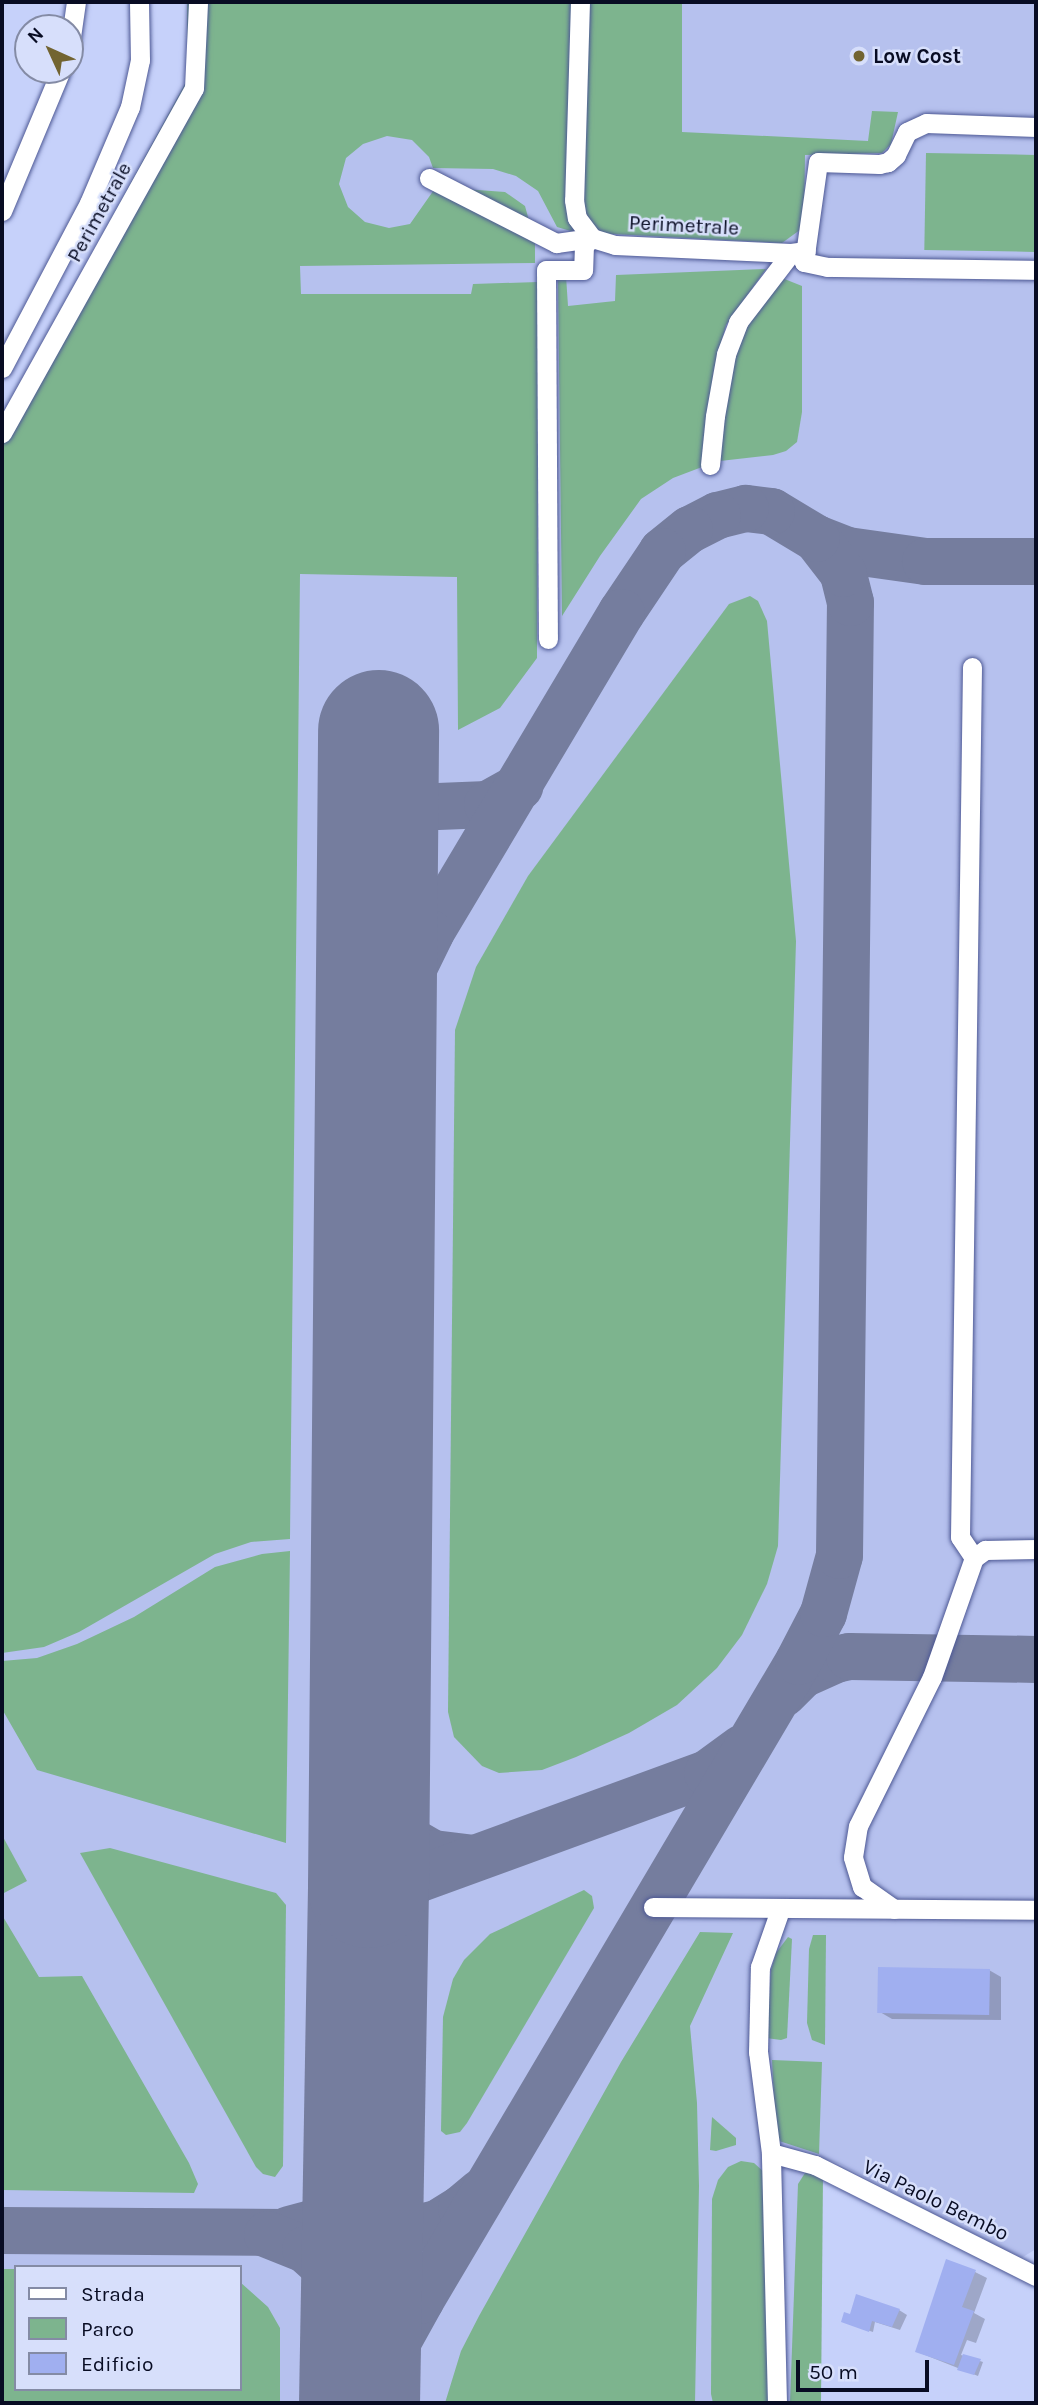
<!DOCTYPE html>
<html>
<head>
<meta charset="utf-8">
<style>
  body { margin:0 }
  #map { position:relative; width:1038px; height:2405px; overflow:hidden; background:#c6d1fa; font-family:Karla,sans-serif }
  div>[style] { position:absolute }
  .built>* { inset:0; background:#b6c1ee }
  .green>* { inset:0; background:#7db48e; transform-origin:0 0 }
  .shadow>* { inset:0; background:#0003 }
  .taxiway>* { height:47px; margin:-23.5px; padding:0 23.5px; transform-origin:23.5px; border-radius:23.5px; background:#757d9e }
  .runway>* { height:121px; margin:-60.5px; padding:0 60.5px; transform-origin:60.5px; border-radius:60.5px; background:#757d9e }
  .building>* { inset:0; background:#a0aff0; transform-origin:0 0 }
  .roads { filter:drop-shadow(0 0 2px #4d5894) drop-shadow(0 0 2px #4d5894) }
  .minor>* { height:19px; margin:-9.5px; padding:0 9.5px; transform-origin:9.5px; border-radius:9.5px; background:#fff }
  .dots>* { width:19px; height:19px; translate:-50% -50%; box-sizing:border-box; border:4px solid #d7dffb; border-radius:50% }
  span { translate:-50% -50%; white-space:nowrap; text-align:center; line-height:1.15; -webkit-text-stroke:5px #d7dffb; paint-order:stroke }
  .poi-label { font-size:21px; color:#080c23; font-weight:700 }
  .left { translate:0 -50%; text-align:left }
  .street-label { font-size:21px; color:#080c23 }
  .frame { position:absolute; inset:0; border:4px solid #080c23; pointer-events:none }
  .legend { position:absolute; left:14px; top:2265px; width:228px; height:126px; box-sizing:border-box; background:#d7dffb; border:2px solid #848ba5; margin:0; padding:9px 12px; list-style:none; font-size:21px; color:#080c23 }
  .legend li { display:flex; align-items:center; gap:14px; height:35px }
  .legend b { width:35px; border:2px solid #848ba5 }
  .north { position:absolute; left:14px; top:14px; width:70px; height:70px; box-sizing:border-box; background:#d7dffb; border:2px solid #848ba5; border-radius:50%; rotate:315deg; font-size:19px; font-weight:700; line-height:28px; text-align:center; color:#080c23 }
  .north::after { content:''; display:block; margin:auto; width:24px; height:32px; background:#726431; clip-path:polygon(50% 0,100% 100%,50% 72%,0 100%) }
  .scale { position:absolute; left:796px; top:2360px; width:133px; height:32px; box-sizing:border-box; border:4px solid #080c23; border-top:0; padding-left:9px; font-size:21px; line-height:24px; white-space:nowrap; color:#080c23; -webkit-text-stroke:5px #d7dffb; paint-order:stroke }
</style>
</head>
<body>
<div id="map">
  <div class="built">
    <div style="clip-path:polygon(evenodd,187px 2px,1036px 2px,1036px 2249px,1018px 2260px,840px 2164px,817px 2157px,821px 2403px,2px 2403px,2px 419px,187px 80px,187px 2px,16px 2267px,240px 2267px,240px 2389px,16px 2389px,16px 2267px)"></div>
  </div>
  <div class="green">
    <div style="clip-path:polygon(187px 2px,682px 2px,682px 132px,868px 141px,872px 111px,898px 112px,891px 144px,882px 153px,805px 155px,804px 227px,782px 243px,574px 232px,557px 227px,538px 191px,516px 176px,493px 169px,433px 168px,429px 157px,412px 140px,387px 136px,363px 144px,346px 158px,339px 184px,348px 207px,365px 222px,389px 228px,410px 224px,436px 187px,505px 192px,525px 206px,535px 243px,535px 263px,300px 266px,301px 294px,471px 294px,473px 284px,538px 282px,537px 658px,500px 708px,458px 730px,457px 577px,300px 574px,290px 1539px,251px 1542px,215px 1554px,79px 1632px,44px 1647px,2px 1653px,2px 419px,187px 80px)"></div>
    <div style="left:926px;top:153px;width:110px;height:97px;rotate:1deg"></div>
    <div style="clip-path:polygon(766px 269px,726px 325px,714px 369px,702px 467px,673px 478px,641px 499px,600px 556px,562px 616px,558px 278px,566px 276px,568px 306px,615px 301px,616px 275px)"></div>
    <div style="clip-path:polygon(782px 278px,802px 286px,802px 412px,797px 442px,786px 451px,773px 455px,720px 461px,729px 376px,740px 335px)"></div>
    <div style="clip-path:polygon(750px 596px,758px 601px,767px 621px,796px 941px,778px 1546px,767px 1584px,742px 1635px,717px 1668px,677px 1705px,629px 1733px,576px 1757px,542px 1770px,499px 1773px,482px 1766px,454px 1737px,448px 1712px,455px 1030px,476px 967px,528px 876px,729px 604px)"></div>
    <div style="clip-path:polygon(290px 1551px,286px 1843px,37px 1770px,2px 1709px,2px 1661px,37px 1658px,77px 1644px,134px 1617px,215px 1567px,262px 1554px)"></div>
    <div style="clip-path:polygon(2px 1835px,27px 1881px,2px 1894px)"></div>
    <div style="clip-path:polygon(110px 1848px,276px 1893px,286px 1905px,283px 2166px,275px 2177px,263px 2174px,256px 2167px,80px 1853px)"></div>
    <div style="clip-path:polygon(584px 1890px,592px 1896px,594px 1908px,467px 2123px,460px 2132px,446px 2135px,441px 2131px,443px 2017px,453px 1979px,464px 1960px,490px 1934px)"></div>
    <div style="clip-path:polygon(2px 1915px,39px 1977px,82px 1976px,189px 2163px,198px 2184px,194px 2193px,2px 2190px)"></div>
    <div style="clip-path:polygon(700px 1932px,733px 1933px,690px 2026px,697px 2103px,699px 2186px,695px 2403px,445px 2403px,461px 2351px,479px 2316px,621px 2062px)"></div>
    <div style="clip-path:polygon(813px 1935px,826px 1935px,825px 2045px,812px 2040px,807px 2023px,809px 1949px)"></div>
    <div style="clip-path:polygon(788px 1937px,792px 1939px,787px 2038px,781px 2040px,766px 2038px,771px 1970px,776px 1953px)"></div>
    <div style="clip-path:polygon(772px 2060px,822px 2062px,819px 2154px,776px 2140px)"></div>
    <div style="clip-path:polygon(712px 2117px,736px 2138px,736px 2145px,716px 2151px,710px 2150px)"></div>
    <div style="clip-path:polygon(741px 2161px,754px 2163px,765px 2173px,769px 2403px,713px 2403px,711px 2394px,712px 2199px,718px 2180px,728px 2167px)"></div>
    <div style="clip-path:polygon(814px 2172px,823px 2175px,821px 2403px,790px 2403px,798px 2184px,805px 2173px)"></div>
    <div style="clip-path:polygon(2px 2269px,16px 2269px,16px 2389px,240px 2389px,240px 2282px,268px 2307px,280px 2328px,280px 2403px,2px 2403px)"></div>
  </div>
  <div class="shadow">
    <div style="clip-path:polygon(989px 1970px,1001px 1977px,1001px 2020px,892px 2019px,880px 2012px)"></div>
    <div style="clip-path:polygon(975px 2272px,987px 2278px,974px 2313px,985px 2319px,976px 2343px,967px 2340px,961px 2355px,983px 2362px,978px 2376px,920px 2353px)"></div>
    <div style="clip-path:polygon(899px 2310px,907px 2315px,900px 2330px,875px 2322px,873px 2332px,846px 2323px,851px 2317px)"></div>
  </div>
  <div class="taxiway">
    <div style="left:816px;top:538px;width:33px;rotate:21deg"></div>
    <div style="left:847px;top:550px;width:79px;rotate:8deg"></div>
    <div style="left:925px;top:561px;width:111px"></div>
    <div style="left:378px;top:853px;width:26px;rotate:-72deg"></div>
    <div style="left:386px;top:828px;width:17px;rotate:-50deg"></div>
    <div style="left:397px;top:815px;width:18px;rotate:-27deg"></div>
    <div style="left:413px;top:807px;width:74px;rotate:-2.3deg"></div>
    <div style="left:487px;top:804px;width:37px;rotate:-29deg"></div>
    <div style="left:783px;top:1693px;width:27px;rotate:-45deg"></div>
    <div style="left:802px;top:1674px;width:36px;rotate:-24deg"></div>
    <div style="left:835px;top:1659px;width:14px;rotate:-12deg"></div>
    <div style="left:849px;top:1656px;width:187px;rotate:0.9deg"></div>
    <div style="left:368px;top:1753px;width:44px;rotate:80.8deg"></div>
    <div style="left:375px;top:1796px;width:22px;rotate:63deg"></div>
    <div style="left:385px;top:1816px;width:27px;rotate:48deg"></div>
    <div style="left:403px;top:1836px;width:34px;rotate:30deg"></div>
    <div style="left:433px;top:1853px;width:39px;rotate:7deg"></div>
    <div style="left:365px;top:1984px;width:52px;rotate:-81.1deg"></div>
    <div style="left:373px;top:1933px;width:22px;rotate:-69deg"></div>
    <div style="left:381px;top:1912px;width:25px;rotate:-50deg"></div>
    <div style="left:397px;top:1893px;width:24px;rotate:-35deg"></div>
    <div style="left:417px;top:1879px;width:309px;rotate:-20.1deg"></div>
    <div style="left:707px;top:1773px;width:42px;rotate:-36.3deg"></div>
    <div style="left:289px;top:2229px;width:28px;rotate:-15deg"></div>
    <div style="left:316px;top:2222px;width:20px;rotate:-37deg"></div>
    <div style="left:332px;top:2210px;width:25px;rotate:-50deg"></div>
    <div style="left:348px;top:2191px;width:43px;rotate:-72.4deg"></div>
    <div style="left:2px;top:2230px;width:390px;rotate:0.4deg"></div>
    <div style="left:392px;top:2233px;width:46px;rotate:-12.5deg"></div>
    <div style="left:437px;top:2223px;width:28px;rotate:-32deg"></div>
    <div style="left:461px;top:2208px;width:25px;rotate:-40deg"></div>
    <div style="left:267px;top:2234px;width:41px;rotate:21.5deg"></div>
    <div style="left:305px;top:2249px;width:31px;rotate:42deg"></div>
    <div style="left:328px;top:2270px;width:26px;rotate:54deg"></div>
    <div style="left:343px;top:2291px;width:29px;rotate:63deg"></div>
    <div style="left:356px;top:2317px;width:22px;rotate:82deg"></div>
    <div style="left:374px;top:2403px;width:59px;rotate:-70.3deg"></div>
    <div style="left:394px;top:2347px;width:54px;rotate:-61deg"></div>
    <div style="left:420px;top:2300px;width:742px;rotate:-59.39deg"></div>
    <div style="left:798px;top:1661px;width:54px;rotate:-62.5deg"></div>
    <div style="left:823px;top:1613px;width:60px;rotate:-74.6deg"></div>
    <div style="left:839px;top:1555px;width:953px;rotate:-89.34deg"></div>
    <div style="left:850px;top:602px;width:30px;rotate:-104deg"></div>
    <div style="left:843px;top:573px;width:44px;rotate:-127.6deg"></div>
    <div style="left:816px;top:538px;width:52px;rotate:-149deg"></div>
    <div style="left:771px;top:511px;width:26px;rotate:-173deg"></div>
    <div style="left:745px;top:508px;width:29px;rotate:166deg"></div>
    <div style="left:717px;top:515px;width:31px;rotate:153deg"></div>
    <div style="left:689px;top:529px;width:35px;rotate:141deg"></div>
    <div style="left:662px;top:551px;width:73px;rotate:123.9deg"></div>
    <div style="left:621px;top:612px;width:374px;rotate:120.8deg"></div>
    <div style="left:430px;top:933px;width:57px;rotate:116.1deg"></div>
    <div style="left:405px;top:984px;width:45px;rotate:109.7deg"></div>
    <div style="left:390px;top:1026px;width:55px;rotate:103.8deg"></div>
  </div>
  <div class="runway">
    <div style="left:359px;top:2403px;width:516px;rotate:-89deg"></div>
    <div style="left:368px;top:1887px;width:1157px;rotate:-89.5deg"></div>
  </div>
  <div class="building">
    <div style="left:878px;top:1967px;width:112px;height:46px;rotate:1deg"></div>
    <div style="clip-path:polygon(946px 2259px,976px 2270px,962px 2307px,974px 2311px,954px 2365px,915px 2352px)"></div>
    <div style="clip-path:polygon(856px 2294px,900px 2309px,892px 2327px,872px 2321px,869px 2332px,841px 2322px,844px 2312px,850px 2314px)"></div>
    <div style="clip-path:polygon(963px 2354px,981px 2359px,974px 2375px,957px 2370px)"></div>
  </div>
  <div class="roads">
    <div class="minor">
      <div style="left:580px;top:2px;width:198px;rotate:91.7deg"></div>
      <div style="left:574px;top:200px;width:18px;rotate:81deg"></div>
      <div style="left:577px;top:218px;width:25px;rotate:53deg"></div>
      <div style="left:592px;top:238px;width:24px;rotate:17deg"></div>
      <div style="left:615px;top:245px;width:176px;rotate:2.6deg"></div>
      <div style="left:791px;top:253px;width:15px;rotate:-8deg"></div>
      <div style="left:70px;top:44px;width:42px;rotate:-81.9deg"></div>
      <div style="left:1036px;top:127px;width:110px;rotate:-177.9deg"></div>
      <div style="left:926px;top:123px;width:21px;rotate:155deg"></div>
      <div style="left:907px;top:132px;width:25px;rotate:116deg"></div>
      <div style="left:896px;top:155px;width:11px;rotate:139deg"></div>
      <div style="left:888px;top:162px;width:9px;rotate:167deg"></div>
      <div style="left:879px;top:164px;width:61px;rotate:-178.1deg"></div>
      <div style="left:818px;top:162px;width:101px;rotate:98deg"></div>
      <div style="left:804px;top:262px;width:24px;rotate:12deg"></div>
      <div style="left:827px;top:267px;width:209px;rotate:0.8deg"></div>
      <div style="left:429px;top:178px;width:143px;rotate:27.1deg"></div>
      <div style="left:556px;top:243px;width:36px;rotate:-8deg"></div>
      <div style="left:592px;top:238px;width:11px;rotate:139deg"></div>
      <div style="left:584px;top:245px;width:25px;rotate:92deg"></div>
      <div style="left:583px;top:270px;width:37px;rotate:180deg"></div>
      <div style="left:546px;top:270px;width:369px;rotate:89.7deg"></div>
      <div style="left:2px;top:211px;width:153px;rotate:-67.3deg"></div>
      <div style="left:2px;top:368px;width:187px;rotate:-62.2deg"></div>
      <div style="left:89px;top:203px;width:104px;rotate:-66.9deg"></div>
      <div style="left:130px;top:107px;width:48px;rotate:-78deg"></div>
      <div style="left:140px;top:60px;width:58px;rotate:-91deg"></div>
      <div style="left:2px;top:433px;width:395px;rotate:-60.9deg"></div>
      <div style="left:194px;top:88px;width:86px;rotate:-87.3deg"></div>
      <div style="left:710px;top:465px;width:49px;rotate:-84.2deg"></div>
      <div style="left:715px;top:416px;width:63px;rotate:-79.9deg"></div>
      <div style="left:726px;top:354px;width:34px;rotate:-69deg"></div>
      <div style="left:738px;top:322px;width:87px;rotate:-52.5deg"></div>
      <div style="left:972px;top:667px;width:870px;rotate:90.79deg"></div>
      <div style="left:960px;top:1537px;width:25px;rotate:56deg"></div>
      <div style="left:653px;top:1907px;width:383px;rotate:0.4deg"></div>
      <div style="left:894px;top:1909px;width:39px;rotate:-145deg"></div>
      <div style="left:862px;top:1887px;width:31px;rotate:-107deg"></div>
      <div style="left:853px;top:1857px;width:31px;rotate:-81deg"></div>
      <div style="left:858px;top:1826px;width:166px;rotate:-63.6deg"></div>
      <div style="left:932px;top:1677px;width:126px;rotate:-70.6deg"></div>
      <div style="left:974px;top:1558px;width:14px;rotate:-36deg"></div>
      <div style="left:985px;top:1550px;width:51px;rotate:-1.1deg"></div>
      <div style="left:771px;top:2153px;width:46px;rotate:15.3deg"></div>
      <div style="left:815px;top:2165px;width:247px;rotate:26.7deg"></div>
      <div style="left:777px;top:2403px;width:250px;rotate:-91.4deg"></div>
      <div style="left:771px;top:2153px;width:102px;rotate:-97.3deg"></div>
      <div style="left:758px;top:2052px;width:85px;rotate:-88.7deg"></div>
      <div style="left:760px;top:1967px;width:60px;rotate:-70.7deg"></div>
    </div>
  </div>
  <div class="dots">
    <div style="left:859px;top:56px;background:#726431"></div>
  </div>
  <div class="poi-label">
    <span class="left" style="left:873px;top:56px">Low Cost</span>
  </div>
  <div class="street-label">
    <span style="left:99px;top:212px;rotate:-61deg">Perimetrale</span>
    <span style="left:684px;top:225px;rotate:3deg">Perimetrale</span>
    <span style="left:936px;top:2200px;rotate:26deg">Via Paolo Bembo</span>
  </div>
  <div class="frame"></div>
  <ul class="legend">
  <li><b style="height:9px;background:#fff"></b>Strada</li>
  <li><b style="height:19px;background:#7db48e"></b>Parco</li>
  <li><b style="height:19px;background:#a0aff0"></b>Edificio</li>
  </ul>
  <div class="north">N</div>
  <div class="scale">50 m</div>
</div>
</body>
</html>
